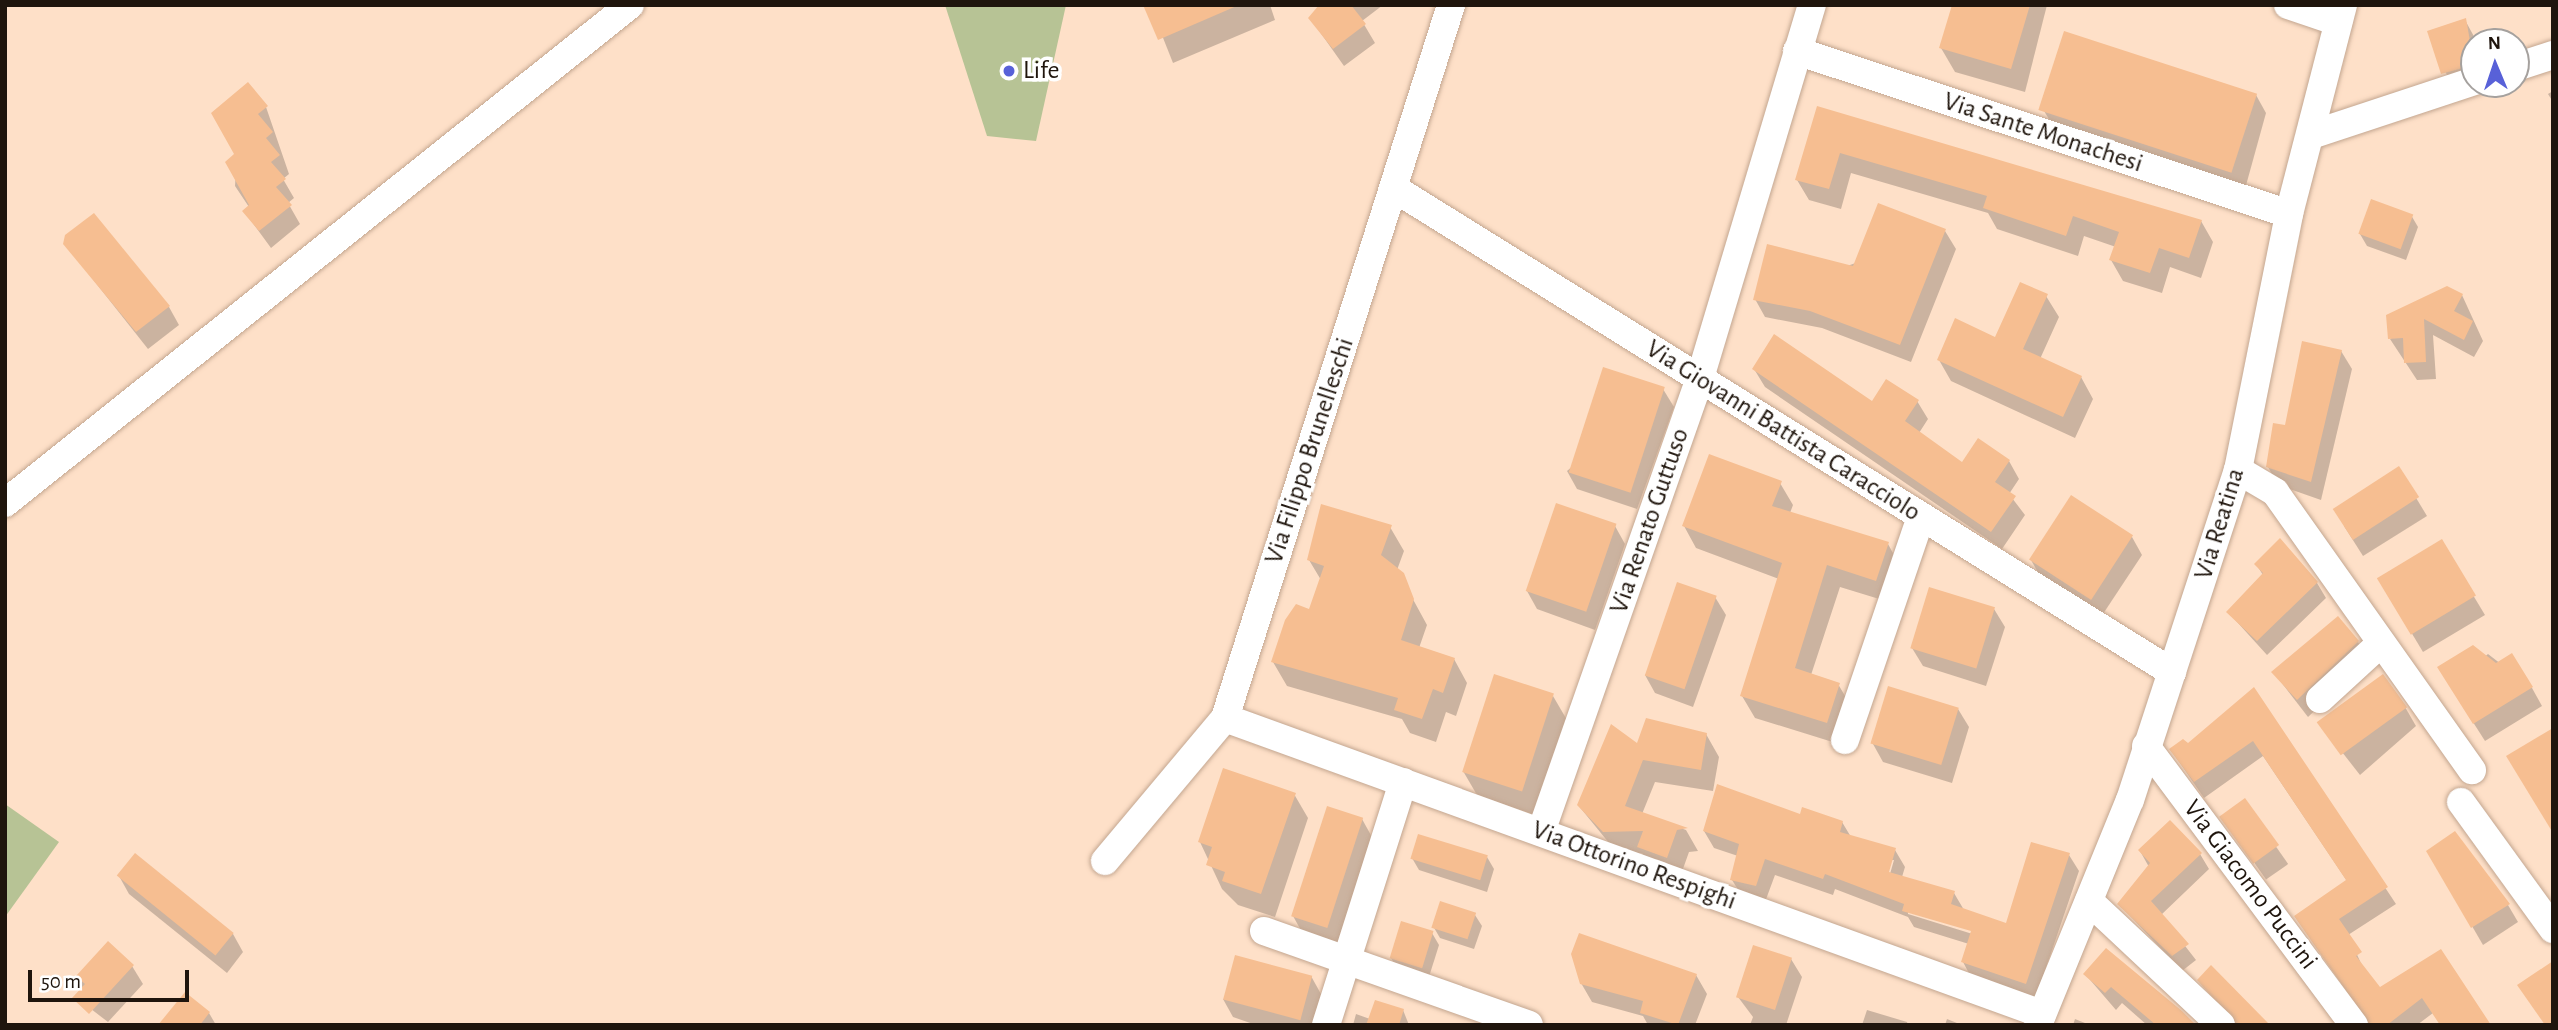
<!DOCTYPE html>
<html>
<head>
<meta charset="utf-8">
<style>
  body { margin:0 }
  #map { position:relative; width:2558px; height:1030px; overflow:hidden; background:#fee0c8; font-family:"Alegreya Sans",sans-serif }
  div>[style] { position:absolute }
  .green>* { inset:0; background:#b7c395 }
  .shadow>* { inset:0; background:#0003; transform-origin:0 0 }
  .building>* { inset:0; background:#f6be91; transform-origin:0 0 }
  .roads { filter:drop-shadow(0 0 2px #c3a690) drop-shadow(0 0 2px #c3a690) }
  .minor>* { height:28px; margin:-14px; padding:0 14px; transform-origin:14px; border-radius:14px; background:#fff }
  .dots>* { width:19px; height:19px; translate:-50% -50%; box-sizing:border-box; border:4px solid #fff; border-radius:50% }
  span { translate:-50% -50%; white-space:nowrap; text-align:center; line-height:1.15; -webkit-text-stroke:7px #fff; paint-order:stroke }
  .poi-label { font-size:26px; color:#1f150d }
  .left { translate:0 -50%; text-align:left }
  .street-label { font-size:26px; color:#1f150d }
  .frame { position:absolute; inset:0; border:7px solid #1f150d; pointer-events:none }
  .north { position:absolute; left:2460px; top:28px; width:70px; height:70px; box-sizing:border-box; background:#fff; border:2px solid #a5a19e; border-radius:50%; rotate:358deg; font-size:19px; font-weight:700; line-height:28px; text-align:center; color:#1f150d }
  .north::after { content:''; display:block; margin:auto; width:24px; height:32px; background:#5861d8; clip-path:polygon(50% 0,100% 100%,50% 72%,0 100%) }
  .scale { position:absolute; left:28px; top:970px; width:161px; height:32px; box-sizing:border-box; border:4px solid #1f150d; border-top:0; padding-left:9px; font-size:21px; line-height:24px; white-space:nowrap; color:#1f150d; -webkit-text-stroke:5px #fff; paint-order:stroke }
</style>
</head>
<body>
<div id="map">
  <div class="green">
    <div style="clip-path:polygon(945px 5px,1066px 5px,1036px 141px,987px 136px)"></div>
    <div style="clip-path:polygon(5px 804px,59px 842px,5px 917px)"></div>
  </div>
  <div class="shadow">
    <div style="clip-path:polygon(1150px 5px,1270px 5px,1275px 20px,1173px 63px)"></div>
    <div style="clip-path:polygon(1321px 5px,1383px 5px,1362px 21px,1375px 43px,1344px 66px,1310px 18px)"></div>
    <div style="clip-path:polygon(1954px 5px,2047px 5px,2025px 92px,1955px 72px,1941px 48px)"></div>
    <div style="clip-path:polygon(2465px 20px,2477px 42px,2474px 84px,2491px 85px,2454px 92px,2429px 32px)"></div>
    <div style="clip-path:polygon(2553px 91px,2553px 102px,2548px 94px)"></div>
    <div style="clip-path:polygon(2256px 95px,2266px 113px,2245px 189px,2055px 129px,2044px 111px)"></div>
    <div style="clip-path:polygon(266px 107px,289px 174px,283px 179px,294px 198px,288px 203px,300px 224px,271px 248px,244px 211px,249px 207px,235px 186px,237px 155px,213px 113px)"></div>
    <div style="clip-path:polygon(1818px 108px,2201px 221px,2213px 242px,2201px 278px,2170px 267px,2162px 293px,2123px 281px,2111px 260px,2116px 247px,2084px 236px,2078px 256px,1997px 229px,1988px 213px,1851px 173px,1841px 209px,1809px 200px,1797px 180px)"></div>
    <div style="clip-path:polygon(2411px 215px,2418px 227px,2406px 260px,2367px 246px,2360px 234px)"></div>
    <div style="clip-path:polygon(1945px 231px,1956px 249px,1911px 362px,1822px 328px,1765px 317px,1755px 299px)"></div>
    <div style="clip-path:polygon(65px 244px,169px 307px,179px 325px,148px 349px)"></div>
    <div style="clip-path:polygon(2462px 295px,2483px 341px,2474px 357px,2433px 335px,2436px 379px,2417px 380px,2390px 339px)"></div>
    <div style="clip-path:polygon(2046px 296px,2059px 317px,2040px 359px,2081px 377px,2093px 399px,2075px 438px,1951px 381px,1939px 360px,1996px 339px)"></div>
    <div style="clip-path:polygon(2341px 351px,2352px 369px,2321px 500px,2278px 485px,2268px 467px,2286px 427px)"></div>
    <div style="clip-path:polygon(1754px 369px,1872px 403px,1917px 401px,1928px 419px,1919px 433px,1962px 464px,2009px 461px,2019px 479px,2009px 494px,2025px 515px,2002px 549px,1765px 387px)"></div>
    <div style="clip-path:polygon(1663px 389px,1674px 407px,1637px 509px,1577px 489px,1567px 471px)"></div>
    <div style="clip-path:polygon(2398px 468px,2427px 516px,2363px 556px,2344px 526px)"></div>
    <div style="clip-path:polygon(1780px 483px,1793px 505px,1790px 513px,1888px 544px,1900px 566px,1889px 602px,1840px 587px,1811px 675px,1838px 684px,1851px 706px,1839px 744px,1755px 718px,1742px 696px,1779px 579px,1696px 548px,1684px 526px)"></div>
    <div style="clip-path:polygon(1615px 526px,1625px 544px,1595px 630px,1537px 609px,1527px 591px)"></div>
    <div style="clip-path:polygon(1390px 527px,1404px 551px,1397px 570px,1427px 625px,1419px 648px,1454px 659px,1467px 683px,1456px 716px,1446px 712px,1436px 742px,1410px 733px,1402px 719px,1287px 686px,1273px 662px,1310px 611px,1321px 580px,1309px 560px)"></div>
    <div style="clip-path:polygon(2132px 537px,2142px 555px,2101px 617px,2041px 578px,2031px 560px)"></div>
    <div style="clip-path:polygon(2441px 542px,2485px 615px,2423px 652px,2390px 597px)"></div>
    <div style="clip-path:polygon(2256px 564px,2317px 583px,2326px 598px,2267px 655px,2228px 612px,2263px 575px)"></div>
    <div style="clip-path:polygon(1715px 597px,1726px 615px,1693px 707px,1655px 693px,1645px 675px)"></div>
    <div style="clip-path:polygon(1994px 609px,2005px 627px,1986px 686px,1923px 666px,1912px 648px)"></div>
    <div style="clip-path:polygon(2358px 642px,2368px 660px,2308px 717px,2274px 673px)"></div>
    <div style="clip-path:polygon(2488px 654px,2532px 688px,2542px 706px,2485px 741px,2450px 686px)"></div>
    <div style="clip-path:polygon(2254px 690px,2396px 904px,2348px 935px,2365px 972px,2379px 990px,2440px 952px,2433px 1013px,2417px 1025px,2372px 1025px,2296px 917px,2347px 881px,2263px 756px,2204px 798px,2171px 750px,2188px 746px)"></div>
    <div style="clip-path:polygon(1553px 696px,1567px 720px,1535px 815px,1477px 795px,1463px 771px)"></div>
    <div style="clip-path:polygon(2405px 707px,2416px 726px,2360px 775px,2324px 729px)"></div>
    <div style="clip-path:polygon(1958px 709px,1969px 727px,1952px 783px,1883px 762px,1873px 744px)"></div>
    <div style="clip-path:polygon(1706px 734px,1719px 757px,1713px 791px,1655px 782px,1642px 814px,1686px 830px,1698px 851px,1689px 852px,1679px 880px,1652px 870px,1642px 853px,1618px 854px,1578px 805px,1638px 745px)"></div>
    <div style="clip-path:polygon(1294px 794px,1308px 818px,1275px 917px,1238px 905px,1222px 889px,1200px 842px)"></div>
    <div style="left:2244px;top:801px;width:77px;height:27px;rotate:55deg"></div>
    <div style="clip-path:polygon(evenodd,1801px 817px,1842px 822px,1851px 837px,1895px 850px,1905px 867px,1902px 877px,1954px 893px,1964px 910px,2007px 925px,2069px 855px,2079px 871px,2035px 1000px,1972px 979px,1963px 962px,1969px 944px,1914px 927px,1908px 917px,1835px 889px,1833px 895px,1775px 875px,1765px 902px,1742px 896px,1732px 880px,1738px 856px,1714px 848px,1704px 831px,1801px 817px,1891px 860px,1894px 860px,1888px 881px,1885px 879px,1891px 860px,1801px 817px,1908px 911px,1980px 932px,1979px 936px,1908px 914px,1908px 911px)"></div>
    <div style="clip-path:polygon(1362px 819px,1372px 837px,1337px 944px,1303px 934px,1293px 916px)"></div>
    <div style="clip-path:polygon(2140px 851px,2200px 854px,2209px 869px,2161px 915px,2196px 960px,2182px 971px,2119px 904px,2149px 867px)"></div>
    <div style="clip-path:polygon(2429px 852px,2508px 905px,2518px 922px,2483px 945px)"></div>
    <div style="clip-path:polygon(136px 856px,233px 934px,243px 952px,227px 973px,129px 894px,119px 876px)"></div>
    <div style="clip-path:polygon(1487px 857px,1494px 869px,1487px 892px,1419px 870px,1412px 858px)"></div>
    <div style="clip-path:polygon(1475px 915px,1482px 926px,1474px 949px,1440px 938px,1433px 926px)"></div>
    <div style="clip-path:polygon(1432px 933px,1439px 945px,1428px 980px,1398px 970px,1391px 958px)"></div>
    <div style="clip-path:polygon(2106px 950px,2196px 1025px,2147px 1025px,2122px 1003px,2116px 1010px,2085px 974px)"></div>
    <div style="clip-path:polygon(1791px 959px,1802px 977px,1786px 1025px,1750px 1025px,1753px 1017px,1738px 997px)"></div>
    <div style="clip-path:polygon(132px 966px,143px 984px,108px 1022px,91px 1009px,78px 976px)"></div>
    <div style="clip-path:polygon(1696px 975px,1707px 994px,1695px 1025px,1648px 1025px,1643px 1016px,1592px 1002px,1581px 983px)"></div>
    <div style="clip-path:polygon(1311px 976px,1321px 994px,1312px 1025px,1256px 1025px,1233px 1017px,1223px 999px)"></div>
    <div style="clip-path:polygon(185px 994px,209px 1013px,216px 1025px,160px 1025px)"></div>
    <div style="clip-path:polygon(1403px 1010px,1409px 1025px,1353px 1025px,1356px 1014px,1370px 1019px)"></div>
    <div style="clip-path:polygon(1867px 1010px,1907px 1022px,1908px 1025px,1862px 1025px)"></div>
    <div style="clip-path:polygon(1947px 1019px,1962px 1025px,1945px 1025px)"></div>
    <div style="clip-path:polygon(2075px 1019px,2090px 1025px,2073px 1025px)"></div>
  </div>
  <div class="building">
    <div style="clip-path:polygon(1143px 5px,1239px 5px,1158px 40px)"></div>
    <div style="clip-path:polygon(1319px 5px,1351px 5px,1366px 24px,1333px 49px,1308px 18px)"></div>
    <div style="clip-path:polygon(1952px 5px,2030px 5px,2011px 69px,1939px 48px)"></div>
    <div style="clip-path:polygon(2466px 18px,2474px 65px,2441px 74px,2427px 31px)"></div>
    <div style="left:2064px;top:31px;width:203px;height:83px;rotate:18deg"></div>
    <div style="clip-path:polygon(248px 82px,268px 106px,258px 114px,273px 132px,266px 138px,280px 155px,271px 162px,286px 179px,276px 187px,292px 205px,259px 231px,242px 211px,249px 205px,225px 162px,234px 154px,211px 113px)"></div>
    <div style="clip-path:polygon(1817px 106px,2202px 220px,2189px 258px,2159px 248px,2150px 273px,2109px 260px,2119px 232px,2073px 216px,2066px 236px,1983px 208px,1987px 196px,1840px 153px,1829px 189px,1795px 180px)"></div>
    <div style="left:2371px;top:199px;width:45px;height:37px;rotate:20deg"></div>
    <div style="clip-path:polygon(1878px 203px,1946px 229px,1900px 345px,1810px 311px,1753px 300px,1767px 244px,1853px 266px)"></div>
    <div style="clip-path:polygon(94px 213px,170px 306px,136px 332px,63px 244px,65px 235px)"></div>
    <div style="clip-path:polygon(2020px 282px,2048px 294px,2023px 349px,2082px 376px,2063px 417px,1937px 360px,1955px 318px,1995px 337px)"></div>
    <div style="clip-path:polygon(2447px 286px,2463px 294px,2454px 311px,2473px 321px,2464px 340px,2424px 319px,2426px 362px,2404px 363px,2403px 338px,2388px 339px,2386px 315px)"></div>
    <div style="clip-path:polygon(1774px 334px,1872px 401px,1886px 379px,1919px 400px,1905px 421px,1962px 462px,1978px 438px,2010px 460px,1995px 482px,2016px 496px,1991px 532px,1752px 369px)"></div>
    <div style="clip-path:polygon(2302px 341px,2342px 350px,2311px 482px,2266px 467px,2273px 423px,2285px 425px)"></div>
    <div style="left:1603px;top:367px;width:65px;height:111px;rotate:18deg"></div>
    <div style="clip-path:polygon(1709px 454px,1782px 481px,1772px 506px,1889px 542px,1876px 581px,1827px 565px,1795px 668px,1840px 683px,1827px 723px,1740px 696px,1782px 563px,1682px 526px)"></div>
    <div style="left:2399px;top:466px;width:37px;height:79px;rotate:57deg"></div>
    <div style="left:2071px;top:495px;width:74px;height:77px;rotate:33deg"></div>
    <div style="left:1556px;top:503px;width:64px;height:93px;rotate:19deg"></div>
    <div style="clip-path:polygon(1321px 504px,1392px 525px,1381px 555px,1404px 573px,1414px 599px,1401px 640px,1455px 658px,1443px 693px,1433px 689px,1422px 719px,1394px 710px,1398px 698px,1271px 662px,1285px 620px,1296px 604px,1309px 609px,1324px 566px,1307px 560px)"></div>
    <div style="clip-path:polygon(2280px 538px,2318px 582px,2257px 641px,2226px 612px,2263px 573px,2254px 564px)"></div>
    <div style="left:2442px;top:539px;width:66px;height:76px;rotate:59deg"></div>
    <div style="left:1677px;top:582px;width:42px;height:99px;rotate:19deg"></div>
    <div style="left:1929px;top:587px;width:69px;height:64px;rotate:17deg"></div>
    <div style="clip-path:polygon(2338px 616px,2359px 641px,2297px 700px,2271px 672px)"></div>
    <div style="clip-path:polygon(2473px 645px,2496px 663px,2512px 653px,2533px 687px,2473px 724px,2437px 667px)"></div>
    <div style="left:1494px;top:674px;width:63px;height:103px;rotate:18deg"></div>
    <div style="left:2383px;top:674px;width:41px;height:82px;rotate:54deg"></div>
    <div style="left:1888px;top:686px;width:74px;height:60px;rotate:17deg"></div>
    <div style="clip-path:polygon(2254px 687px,2388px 887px,2339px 919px,2362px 952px,2356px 956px,2380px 987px,2441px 949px,2491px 1025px,2440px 1025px,2422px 998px,2387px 1025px,2370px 1025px,2294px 916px,2346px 880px,2253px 741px,2194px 782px,2169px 749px,2183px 739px,2188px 743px)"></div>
    <div style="clip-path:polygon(1646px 718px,1707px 733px,1701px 770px,1643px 760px,1625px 806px,1688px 828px,1677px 830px,1667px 858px,1637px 847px,1643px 831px,1603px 832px,1577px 805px,1611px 724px,1637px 743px)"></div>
    <div style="clip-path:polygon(2553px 728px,2553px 833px,2506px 756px)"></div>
    <div style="clip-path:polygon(1223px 768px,1296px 793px,1261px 894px,1222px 881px,1225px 872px,1206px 865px,1212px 847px,1198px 842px)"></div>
    <div style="clip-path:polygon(1717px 784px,1800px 814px,1802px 807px,1843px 821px,1840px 832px,1896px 848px,1889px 872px,1955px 891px,1951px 904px,2006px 923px,2031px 842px,2070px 853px,2026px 984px,1961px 962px,1971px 931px,1902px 911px,1904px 904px,1825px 874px,1823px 879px,1765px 859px,1756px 886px,1730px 880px,1739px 844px,1703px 831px)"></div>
    <div style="left:2245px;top:798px;width:58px;height:32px;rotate:54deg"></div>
    <div style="left:1327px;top:806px;width:38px;height:116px;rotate:18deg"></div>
    <div style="clip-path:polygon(2170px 820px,2202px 853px,2151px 901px,2189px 944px,2172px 956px,2117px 904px,2150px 863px,2138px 850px)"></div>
    <div style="clip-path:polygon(2455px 831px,2510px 904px,2471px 928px,2426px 851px)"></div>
    <div style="left:1418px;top:834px;width:73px;height:26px;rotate:17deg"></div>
    <div style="left:135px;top:853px;width:127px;height:29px;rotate:39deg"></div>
    <div style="left:1440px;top:901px;width:38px;height:28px;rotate:18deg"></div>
    <div style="left:1401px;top:921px;width:34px;height:39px;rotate:17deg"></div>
    <div style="clip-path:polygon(1579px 933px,1697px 974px,1678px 1025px,1640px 1013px,1643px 1001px,1580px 984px,1571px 954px)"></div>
    <div style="clip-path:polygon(108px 941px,134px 965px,89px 1014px,72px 998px,85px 984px,76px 976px)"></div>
    <div style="left:1753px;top:945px;width:41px;height:55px;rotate:18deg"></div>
    <div style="clip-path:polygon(2106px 948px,2182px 1011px,2196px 1025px,2156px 1025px,2111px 987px,2105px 993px,2083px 974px)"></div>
    <div style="left:1235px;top:955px;width:80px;height:46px;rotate:15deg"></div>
    <div style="clip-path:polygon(2553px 961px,2553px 1025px,2545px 1025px,2517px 985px)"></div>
    <div style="clip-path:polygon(2211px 965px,2270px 1025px,2237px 1025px,2197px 980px)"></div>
    <div style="clip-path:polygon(185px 992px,210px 1012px,200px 1025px,158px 1025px)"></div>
    <div style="clip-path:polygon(1375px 1000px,1404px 1009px,1399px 1025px,1366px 1025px)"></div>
  </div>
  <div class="roads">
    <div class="minor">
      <div style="left:2288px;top:5px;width:53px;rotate:18.8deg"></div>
      <div style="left:1797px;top:51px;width:518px;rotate:18.33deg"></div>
      <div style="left:2516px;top:67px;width:39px;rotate:-18deg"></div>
      <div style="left:2311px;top:135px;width:172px;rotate:-18.3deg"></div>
      <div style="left:1395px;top:189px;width:915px;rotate:31.87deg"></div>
      <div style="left:2238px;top:470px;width:43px;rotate:30.7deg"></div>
      <div style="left:2275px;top:492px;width:341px;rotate:54.7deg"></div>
      <div style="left:5px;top:503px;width:799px;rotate:-38.55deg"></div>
      <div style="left:2320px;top:699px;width:81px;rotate:-42.5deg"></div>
      <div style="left:1225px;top:718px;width:869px;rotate:19.92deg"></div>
      <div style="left:1845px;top:740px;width:236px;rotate:-71.2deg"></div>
      <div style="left:2146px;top:746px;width:348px;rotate:53.3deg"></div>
      <div style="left:2461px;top:802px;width:157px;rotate:54.1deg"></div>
      <div style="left:1541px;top:832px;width:481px;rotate:-70.7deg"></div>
      <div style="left:1700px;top:378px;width:389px;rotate:-73.3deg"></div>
      <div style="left:1105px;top:861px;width:187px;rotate:-50deg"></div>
      <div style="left:1225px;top:718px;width:748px;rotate:-72.41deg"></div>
      <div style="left:2089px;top:901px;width:181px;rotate:43.2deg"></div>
      <div style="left:1264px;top:931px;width:281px;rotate:19.5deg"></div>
      <div style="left:1326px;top:1025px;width:255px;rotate:-72.4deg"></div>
      <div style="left:2038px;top:1025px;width:243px;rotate:-67.8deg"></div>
      <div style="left:2130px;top:800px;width:347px;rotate:-71.9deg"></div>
      <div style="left:2238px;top:470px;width:261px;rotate:-78.7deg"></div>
      <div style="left:2289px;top:214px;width:216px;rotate:-75.5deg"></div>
    </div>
  </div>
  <div class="dots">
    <div style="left:1009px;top:71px;background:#5861d8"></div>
  </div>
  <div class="poi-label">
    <span class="left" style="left:1023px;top:71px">Life</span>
  </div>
  <div class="street-label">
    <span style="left:2043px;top:133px;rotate:18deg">Via Sante Monachesi</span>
    <span style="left:1783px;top:431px;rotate:32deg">Via Giovanni Battista Caracciolo</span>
    <span style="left:1310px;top:451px;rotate:-72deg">Via Filippo Brunelleschi</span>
    <span style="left:1650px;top:521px;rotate:-71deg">Via Renato Guttuso</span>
    <span style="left:2220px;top:524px;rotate:-73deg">Via Reatina</span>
    <span style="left:1634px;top:866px;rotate:20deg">Via Ottorino Respighi</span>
    <span style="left:2250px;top:885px;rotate:53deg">Via Giacomo Puccini</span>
  </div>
  <div class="frame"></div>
  <div class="north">N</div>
  <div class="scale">50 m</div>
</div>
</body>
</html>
